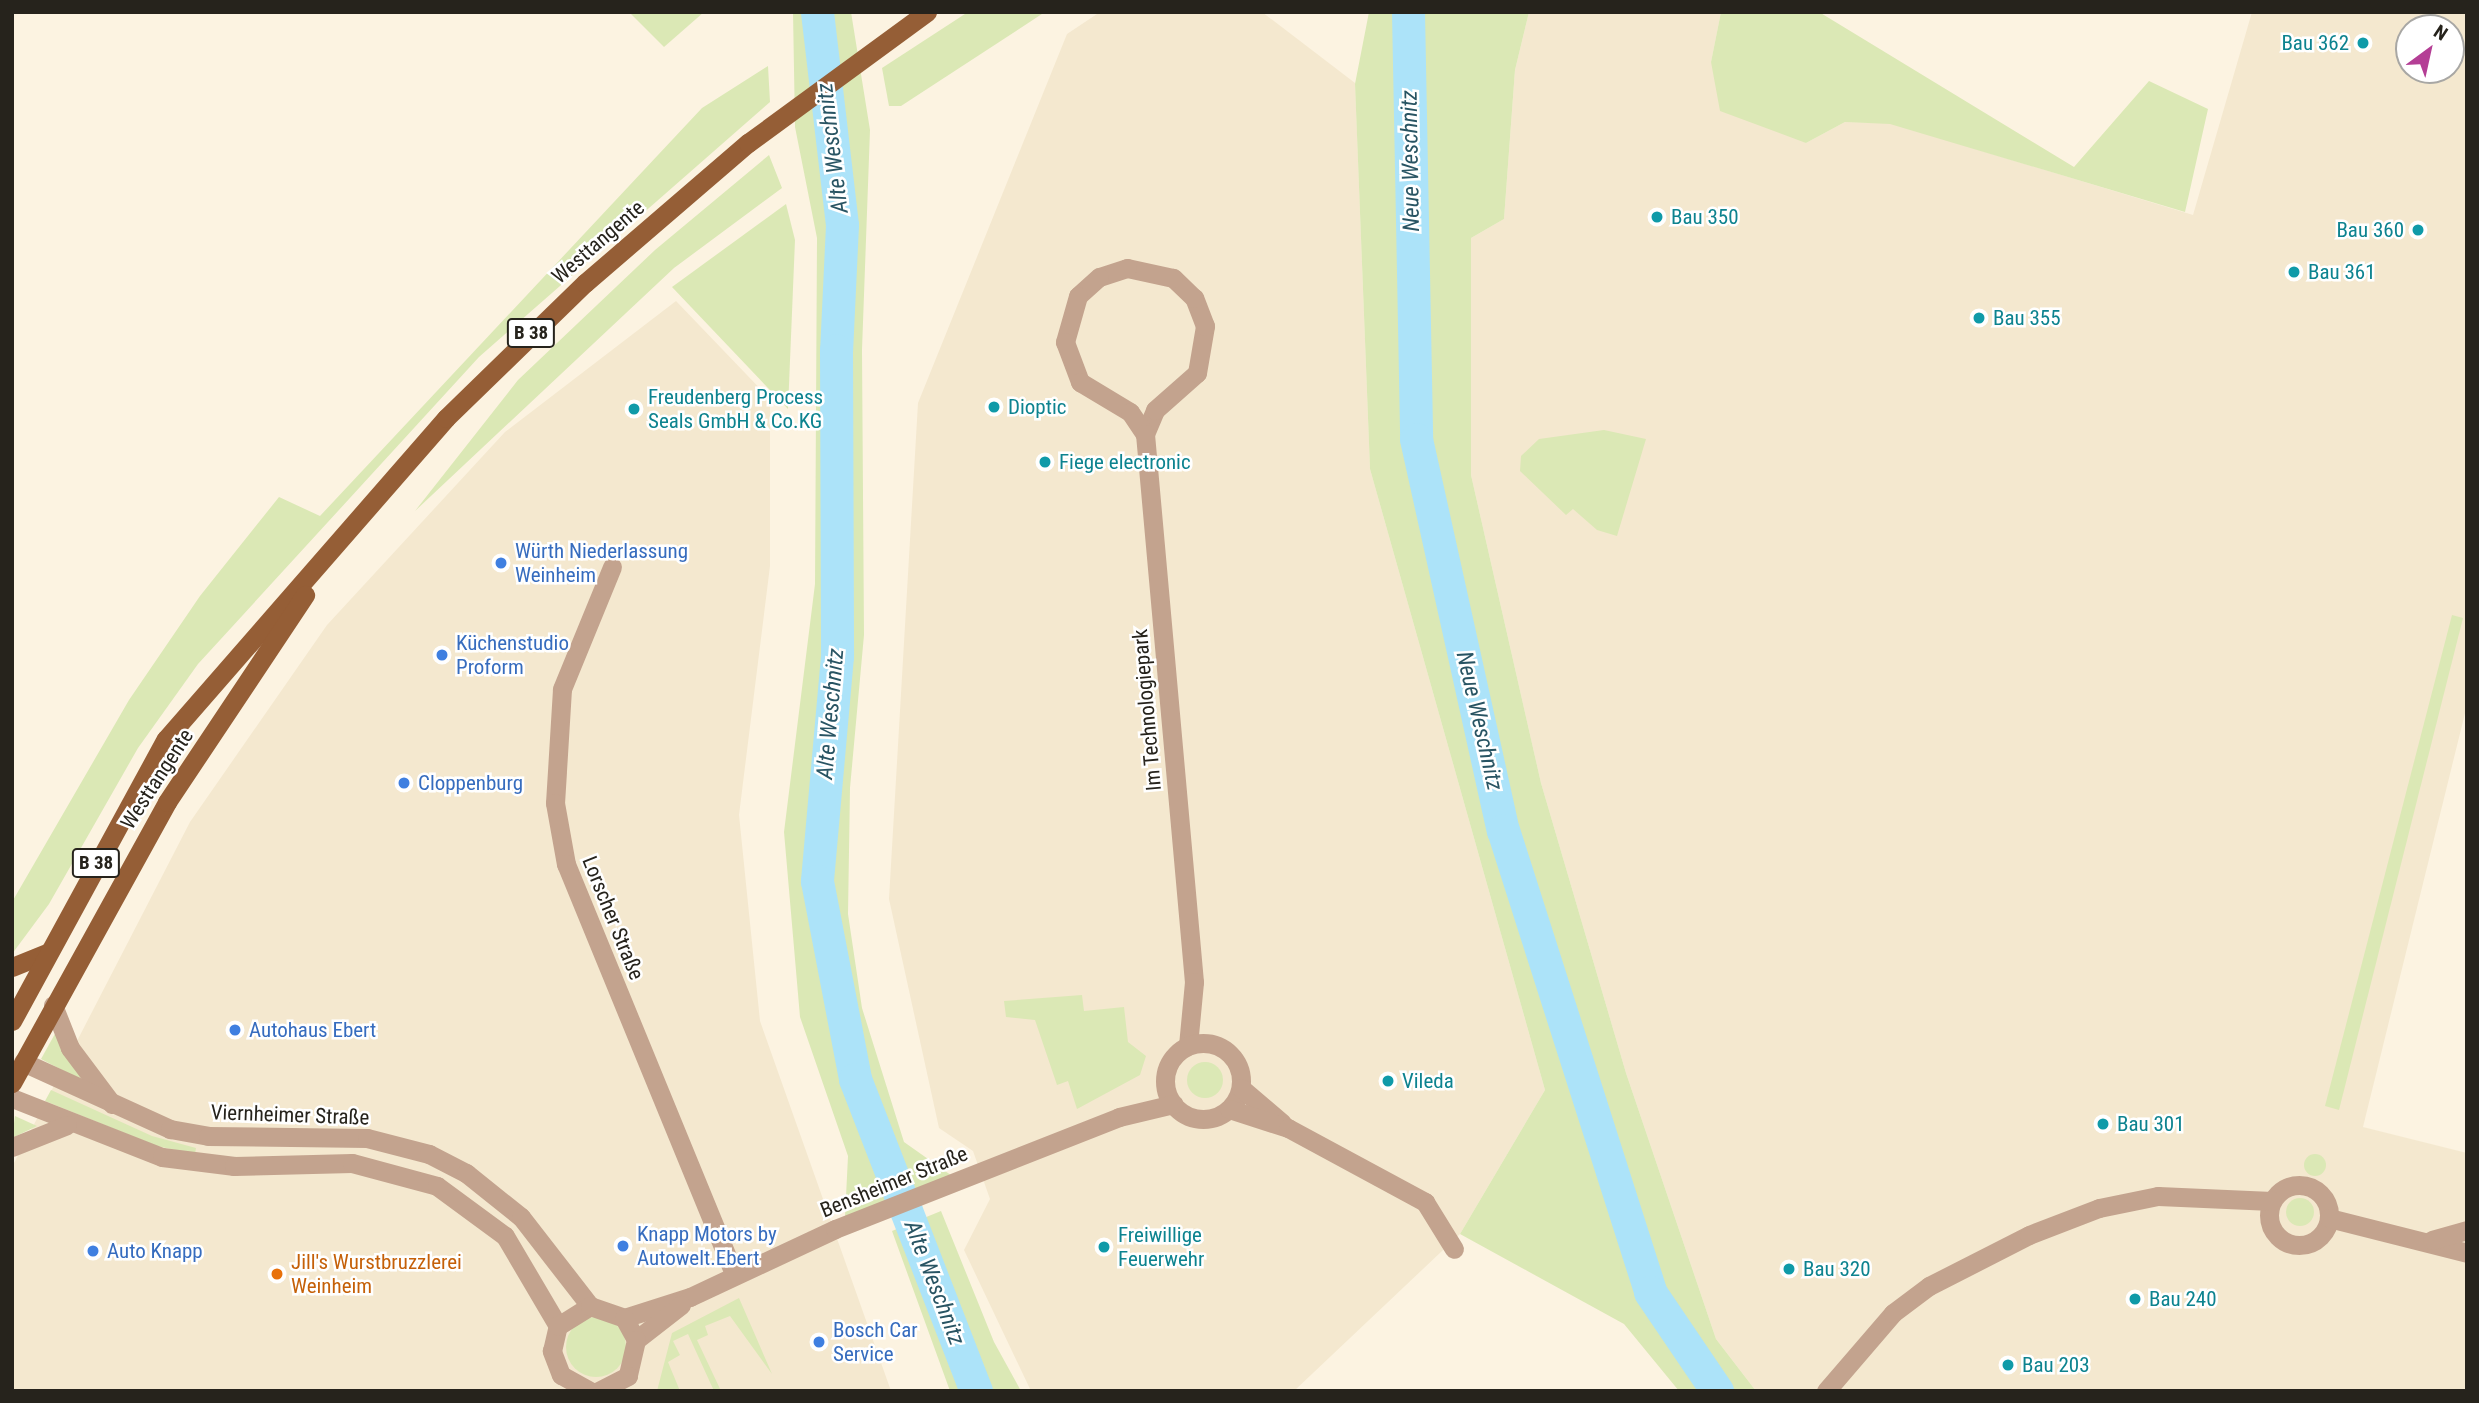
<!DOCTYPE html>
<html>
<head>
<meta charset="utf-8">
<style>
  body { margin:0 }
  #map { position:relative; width:2479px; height:1403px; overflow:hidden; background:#fcf3e1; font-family:"Roboto Condensed",sans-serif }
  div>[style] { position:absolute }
  .built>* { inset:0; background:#f4e8cf }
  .green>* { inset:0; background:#dbe8b5 }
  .round { border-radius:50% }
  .river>* { height:33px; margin:-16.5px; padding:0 16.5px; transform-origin:16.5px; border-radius:16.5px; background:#ace3f9 }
  .minor>* { height:19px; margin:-9.5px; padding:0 9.5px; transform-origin:9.5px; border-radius:9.5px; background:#c3a38e }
  .minor>.ring { margin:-9.5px; padding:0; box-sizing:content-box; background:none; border:19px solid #c3a38e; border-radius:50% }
  .primary>* { height:19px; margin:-9.5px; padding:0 9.5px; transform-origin:9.5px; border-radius:9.5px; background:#955e36 }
  .dots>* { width:19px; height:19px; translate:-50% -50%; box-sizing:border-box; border:4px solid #fff; border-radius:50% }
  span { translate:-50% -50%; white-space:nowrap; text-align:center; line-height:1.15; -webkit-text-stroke:5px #fff; paint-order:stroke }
  .shield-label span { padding:2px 5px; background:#fff; border:2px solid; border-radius:5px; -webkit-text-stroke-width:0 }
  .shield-label { font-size:19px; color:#26231c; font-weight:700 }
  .culture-label { font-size:21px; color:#0d838f }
  .right { translate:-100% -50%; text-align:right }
  .left { translate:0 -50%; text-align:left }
  .street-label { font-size:21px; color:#26231c }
  .shop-label { font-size:21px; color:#366cbe }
  .food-label { font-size:21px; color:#c56008 }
  .water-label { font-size:23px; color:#285463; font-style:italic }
  .frame { position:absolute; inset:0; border:14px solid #26231c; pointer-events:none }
  .north { position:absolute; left:2395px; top:14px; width:70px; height:70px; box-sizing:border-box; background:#fff; border:2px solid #a8a7a4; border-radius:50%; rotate:33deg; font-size:19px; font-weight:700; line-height:28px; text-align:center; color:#26231c }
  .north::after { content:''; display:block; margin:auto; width:24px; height:32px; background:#b43e95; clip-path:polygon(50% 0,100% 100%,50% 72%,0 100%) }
</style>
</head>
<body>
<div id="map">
  <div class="built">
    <div style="clip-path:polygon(1100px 12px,1262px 12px,1355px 83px,1370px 469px,1545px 1090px,1460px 1234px,1294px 1391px,1031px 1391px,964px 1250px,990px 1199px,973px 1151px,939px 1128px,889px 899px,918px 403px,1067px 34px)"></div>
    <div style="clip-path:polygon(evenodd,1529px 12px,1721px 12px,1711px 62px,1806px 143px,1845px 122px,1890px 123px,2193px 215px,2252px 12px,2467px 12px,2467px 705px,2363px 1127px,2467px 1153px,2467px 1391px,1756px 1391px,1716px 1339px,1626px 1073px,1541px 783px,1471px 475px,1471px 238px,1504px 219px,1515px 70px,1529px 12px,2409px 28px,2451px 28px,2451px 70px,2409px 70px,2409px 28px)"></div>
    <div style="clip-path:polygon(676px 301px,770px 399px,770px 566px,739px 815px,760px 1021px,891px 1391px,12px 1391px,12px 1167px,190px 822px,327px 625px,505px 432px)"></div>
  </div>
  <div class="green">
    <div style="clip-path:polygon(629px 12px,704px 12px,664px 47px)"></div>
    <div style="clip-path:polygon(793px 12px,851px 12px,870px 130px,862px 350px,864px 635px,850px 788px,848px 914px,862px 1008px,904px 1142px,955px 1178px,845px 1217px,848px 1156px,800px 1017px,784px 832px,815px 584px,817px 238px,795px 127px)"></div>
    <div style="clip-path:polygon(968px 12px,1045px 12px,901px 106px,889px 106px,882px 68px)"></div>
    <div style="clip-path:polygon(1369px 12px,1529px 12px,1515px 70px,1504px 219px,1471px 238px,1471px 475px,1541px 783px,1626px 1073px,1716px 1339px,1756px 1391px,1679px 1391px,1624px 1324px,1460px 1234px,1545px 1090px,1370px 469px,1355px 84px)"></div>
    <div style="clip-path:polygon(1721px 12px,1819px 12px,2074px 167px,2149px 81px,2208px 109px,2185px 212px,1890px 124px,1845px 122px,1806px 143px,1720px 111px,1711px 62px)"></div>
    <div style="clip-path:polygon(768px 66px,770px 102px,479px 357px,198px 664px,138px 748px,49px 904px,12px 954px,12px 902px,129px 700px,200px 596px,279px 497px,320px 516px,702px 108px)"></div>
    <div style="clip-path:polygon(769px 155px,782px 188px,674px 268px,415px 511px,518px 380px,655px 250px)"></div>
    <div style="clip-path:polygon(786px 204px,795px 240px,788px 409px,672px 287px)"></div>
    <div style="clip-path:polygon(1604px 430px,1646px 439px,1617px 536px,1597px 530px,1573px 509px,1566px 515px,1520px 471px,1521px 456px,1539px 439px)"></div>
    <div style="clip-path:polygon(2452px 615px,2463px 618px,2339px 1110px,2325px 1106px)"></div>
    <div style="clip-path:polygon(1082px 995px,1084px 1011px,1124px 1007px,1128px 1042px,1146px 1056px,1140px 1075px,1077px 1109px,1068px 1081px,1057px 1085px,1035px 1020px,1006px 1017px,1004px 1001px)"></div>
    <div style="clip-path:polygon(56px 1032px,81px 1078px,79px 1079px,41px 1059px)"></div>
    <div class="round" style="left:1187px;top:1062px;width:36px;height:36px"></div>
    <div style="clip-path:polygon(51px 1090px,152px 1136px,196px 1148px,195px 1154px,157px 1146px,45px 1101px)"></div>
    <div style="clip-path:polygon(15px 1116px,37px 1126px,12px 1138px)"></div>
    <div class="round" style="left:2304px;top:1154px;width:22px;height:22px"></div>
    <div class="round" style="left:2286px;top:1198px;width:28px;height:28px"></div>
    <div style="clip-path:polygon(941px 1211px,994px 1342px,1021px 1391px,950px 1391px,892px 1231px)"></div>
    <div style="clip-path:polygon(739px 1298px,772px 1374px,730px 1316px,705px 1326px,708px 1335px,697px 1340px,721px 1391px,714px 1391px,688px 1334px,673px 1341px,680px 1355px,668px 1362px,680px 1391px,657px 1391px,672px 1333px)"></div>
    <div class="round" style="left:566px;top:1317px;width:60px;height:60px"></div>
  </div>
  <div class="river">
    <div style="left:817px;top:12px;width:214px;rotate:83.3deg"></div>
    <div style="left:842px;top:225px;width:125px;rotate:92.7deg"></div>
    <div style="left:836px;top:350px;width:306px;rotate:89.8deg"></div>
    <div style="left:837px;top:656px;width:226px;rotate:95.1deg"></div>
    <div style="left:817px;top:881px;width:202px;rotate:79.1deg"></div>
    <div style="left:855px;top:1079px;width:335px;rotate:68.8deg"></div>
    <div style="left:1408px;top:12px;width:427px;rotate:88.9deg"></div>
    <div style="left:1416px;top:439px;width:401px;rotate:77.5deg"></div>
    <div style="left:1503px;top:830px;width:485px;rotate:72.3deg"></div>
    <div style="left:1650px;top:1292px;width:120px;rotate:55.9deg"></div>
  </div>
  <div class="minor">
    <div style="left:1145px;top:434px;width:26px;rotate:-67deg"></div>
    <div style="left:1155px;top:410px;width:56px;rotate:-41.4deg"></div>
    <div style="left:1197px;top:373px;width:48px;rotate:-80.3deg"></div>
    <div style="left:1205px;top:326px;width:30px;rotate:-111deg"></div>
    <div style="left:1194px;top:298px;width:29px;rotate:-136deg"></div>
    <div style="left:1173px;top:278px;width:47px;rotate:-167.7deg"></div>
    <div style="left:1127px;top:268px;width:29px;rotate:162deg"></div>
    <div style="left:1099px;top:277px;width:28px;rotate:138deg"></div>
    <div style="left:1078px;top:296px;width:48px;rotate:105.8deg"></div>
    <div style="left:1065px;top:342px;width:43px;rotate:69.4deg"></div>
    <div style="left:1080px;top:382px;width:58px;rotate:31deg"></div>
    <div style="left:1130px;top:412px;width:27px;rotate:56deg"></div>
    <div style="left:1145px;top:434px;width:550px;rotate:84.89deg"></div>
    <div style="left:1194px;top:982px;width:64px;rotate:95.4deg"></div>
    <div style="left:612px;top:567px;width:132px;rotate:112.3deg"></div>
    <div style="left:562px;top:689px;width:114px;rotate:93.5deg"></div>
    <div style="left:555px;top:803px;width:62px;rotate:79.8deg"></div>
    <div style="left:566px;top:864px;width:443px;rotate:67.7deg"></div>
    <div style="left:53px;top:1005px;width:46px;rotate:68.4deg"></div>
    <div style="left:70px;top:1048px;width:70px;rotate:53.1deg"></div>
    <div class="ring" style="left:1165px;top:1043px;width:57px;height:57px"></div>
    <div style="left:23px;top:1062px;width:162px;rotate:24.5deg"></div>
    <div style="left:170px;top:1129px;width:39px;rotate:10deg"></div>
    <div style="left:208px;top:1136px;width:159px;rotate:0.7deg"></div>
    <div style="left:367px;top:1138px;width:64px;rotate:14.5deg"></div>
    <div style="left:429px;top:1154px;width:42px;rotate:27.2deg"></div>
    <div style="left:466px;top:1173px;width:70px;rotate:38.7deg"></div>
    <div style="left:521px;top:1217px;width:113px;rotate:52.2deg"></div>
    <div style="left:1241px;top:1088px;width:54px;rotate:40.5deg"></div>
    <div style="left:12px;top:1098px;width:161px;rotate:21.5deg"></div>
    <div style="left:162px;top:1157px;width:73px;rotate:7.1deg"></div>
    <div style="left:234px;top:1166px;width:118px;rotate:-1.5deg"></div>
    <div style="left:352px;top:1163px;width:88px;rotate:15.1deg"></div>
    <div style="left:437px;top:1186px;width:84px;rotate:36.3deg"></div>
    <div style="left:505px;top:1236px;width:104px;rotate:59.5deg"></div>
    <div style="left:1229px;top:1109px;width:62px;rotate:17.9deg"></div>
    <div style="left:1288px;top:1128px;width:156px;rotate:28.4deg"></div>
    <div style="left:1425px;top:1202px;width:55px;rotate:58.3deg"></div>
    <div style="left:12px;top:1147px;width:59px;rotate:-21.8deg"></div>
    <div class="ring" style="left:2269px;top:1185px;width:41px;height:41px"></div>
    <div style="left:2329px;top:1218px;width:142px;rotate:14.2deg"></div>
    <div style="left:2432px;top:1240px;width:36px;rotate:-16deg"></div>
    <div style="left:624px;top:1318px;width:69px;rotate:-17.7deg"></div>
    <div style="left:690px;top:1297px;width:160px;rotate:-25.1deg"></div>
    <div style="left:835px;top:1229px;width:305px;rotate:-21.5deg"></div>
    <div style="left:1119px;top:1117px;width:56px;rotate:-13.5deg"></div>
    <div style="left:636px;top:1340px;width:57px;rotate:-37.9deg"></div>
    <div style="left:590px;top:1391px;width:33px;rotate:-151deg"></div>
    <div style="left:561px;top:1375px;width:26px;rotate:-111deg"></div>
    <div style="left:552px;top:1351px;width:26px;rotate:-77deg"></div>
    <div style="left:558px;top:1326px;width:38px;rotate:-32deg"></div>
    <div style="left:590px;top:1306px;width:36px;rotate:19deg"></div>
    <div style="left:624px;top:1318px;width:25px;rotate:61deg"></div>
    <div style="left:636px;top:1340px;width:37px;rotate:103deg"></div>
    <div style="left:628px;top:1376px;width:34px;rotate:153deg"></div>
    <div style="left:1826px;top:1391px;width:103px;rotate:-49.3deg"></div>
    <div style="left:1893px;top:1313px;width:45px;rotate:-36.9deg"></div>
    <div style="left:1929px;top:1286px;width:112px;rotate:-27deg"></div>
    <div style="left:2029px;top:1235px;width:75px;rotate:-21.1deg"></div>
    <div style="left:2099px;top:1208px;width:60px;rotate:-11.5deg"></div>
    <div style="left:2158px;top:1196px;width:114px;rotate:2.5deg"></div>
  </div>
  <div class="primary">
    <div style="left:12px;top:967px;width:38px;rotate:-22deg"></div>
    <div style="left:12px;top:1021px;width:321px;rotate:-61.4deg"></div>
    <div style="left:166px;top:739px;width:426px;rotate:-48.9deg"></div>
    <div style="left:446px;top:418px;width:194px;rotate:-44.2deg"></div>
    <div style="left:585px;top:283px;width:215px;rotate:-40.7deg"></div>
    <div style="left:748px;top:143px;width:222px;rotate:-36.2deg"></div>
    <div style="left:12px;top:1083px;width:321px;rotate:-61.1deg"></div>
    <div style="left:167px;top:802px;width:249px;rotate:-56.3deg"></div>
  </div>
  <div class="dots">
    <div style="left:2363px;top:43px;background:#0f9aa8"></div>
    <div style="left:1657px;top:217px;background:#0f9aa8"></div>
    <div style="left:2418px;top:230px;background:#0f9aa8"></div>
    <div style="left:2294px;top:272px;background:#0f9aa8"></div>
    <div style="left:1979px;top:318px;background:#0f9aa8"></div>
    <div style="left:994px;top:407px;background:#0f9aa8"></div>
    <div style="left:634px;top:409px;background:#0f9aa8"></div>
    <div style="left:1045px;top:462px;background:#0f9aa8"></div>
    <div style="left:501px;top:563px;background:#3f7fe0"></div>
    <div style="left:442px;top:655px;background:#3f7fe0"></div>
    <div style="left:404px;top:783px;background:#3f7fe0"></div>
    <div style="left:235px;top:1030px;background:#3f7fe0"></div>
    <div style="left:1388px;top:1081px;background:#0f9aa8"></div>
    <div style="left:2103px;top:1124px;background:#0f9aa8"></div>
    <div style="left:623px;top:1246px;background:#3f7fe0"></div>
    <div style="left:1104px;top:1247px;background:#0f9aa8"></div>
    <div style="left:93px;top:1251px;background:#3f7fe0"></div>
    <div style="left:1789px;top:1269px;background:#0f9aa8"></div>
    <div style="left:277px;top:1274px;background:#e8710a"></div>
    <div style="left:2135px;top:1299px;background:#0f9aa8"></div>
    <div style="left:819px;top:1342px;background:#3f7fe0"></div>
    <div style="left:2008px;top:1365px;background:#0f9aa8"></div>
  </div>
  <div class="shield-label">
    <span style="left:531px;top:333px">B 38</span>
    <span style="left:96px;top:863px">B 38</span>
  </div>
  <div class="culture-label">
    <span class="right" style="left:2349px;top:43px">Bau 362</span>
    <span class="left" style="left:1671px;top:217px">Bau 350</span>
    <span class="right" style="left:2404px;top:230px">Bau 360</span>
    <span class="left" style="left:2308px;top:272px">Bau 361</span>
    <span class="left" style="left:1993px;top:318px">Bau 355</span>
    <span class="left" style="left:648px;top:409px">Freudenberg Process<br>Seals GmbH &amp; Co.KG</span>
    <span class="left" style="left:1008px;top:407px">Dioptic</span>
    <span class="left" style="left:1059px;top:462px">Fiege electronic</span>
    <span class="left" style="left:1402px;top:1081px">Vileda</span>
    <span class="left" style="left:2117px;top:1124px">Bau 301</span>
    <span class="left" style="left:1118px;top:1247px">Freiwillige<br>Feuerwehr</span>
    <span class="left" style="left:1803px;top:1269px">Bau 320</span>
    <span class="left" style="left:2149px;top:1299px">Bau 240</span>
    <span class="left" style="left:2022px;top:1365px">Bau 203</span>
  </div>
  <div class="street-label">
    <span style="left:598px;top:242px;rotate:-41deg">Westtangente</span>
    <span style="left:1147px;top:710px;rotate:-95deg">Im Technologiepark</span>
    <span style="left:157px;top:779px;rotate:-57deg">Westtangente</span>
    <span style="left:613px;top:918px;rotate:68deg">Lorscher Straße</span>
    <span style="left:290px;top:1115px;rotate:2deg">Viernheimer Straße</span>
    <span style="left:894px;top:1182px;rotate:-22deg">Bensheimer Straße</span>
  </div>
  <div class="shop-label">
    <span class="left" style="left:515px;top:563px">Würth Niederlassung<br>Weinheim</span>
    <span class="left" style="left:456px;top:655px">Küchenstudio<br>Proform</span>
    <span class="left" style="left:418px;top:783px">Cloppenburg</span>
    <span class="left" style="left:249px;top:1030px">Autohaus Ebert</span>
    <span class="left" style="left:637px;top:1246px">Knapp Motors by<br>Autowelt.Ebert</span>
    <span class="left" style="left:107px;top:1251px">Auto Knapp</span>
    <span class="left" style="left:833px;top:1342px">Bosch Car<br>Service</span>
  </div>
  <div class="food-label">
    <span class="left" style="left:291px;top:1274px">Jill's Wurstbruzzlerei<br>Weinheim</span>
  </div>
  <div class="water-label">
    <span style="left:833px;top:148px;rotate:-97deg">Alte Weschnitz</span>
    <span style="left:1411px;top:161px;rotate:-91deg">Neue Weschnitz</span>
    <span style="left:831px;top:714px;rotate:-85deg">Alte Weschnitz</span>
    <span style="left:1479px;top:721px;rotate:77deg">Neue Weschnitz</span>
    <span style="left:934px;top:1283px;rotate:69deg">Alte Weschnitz</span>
  </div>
  <div class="frame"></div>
  <div class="north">N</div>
</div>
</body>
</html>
